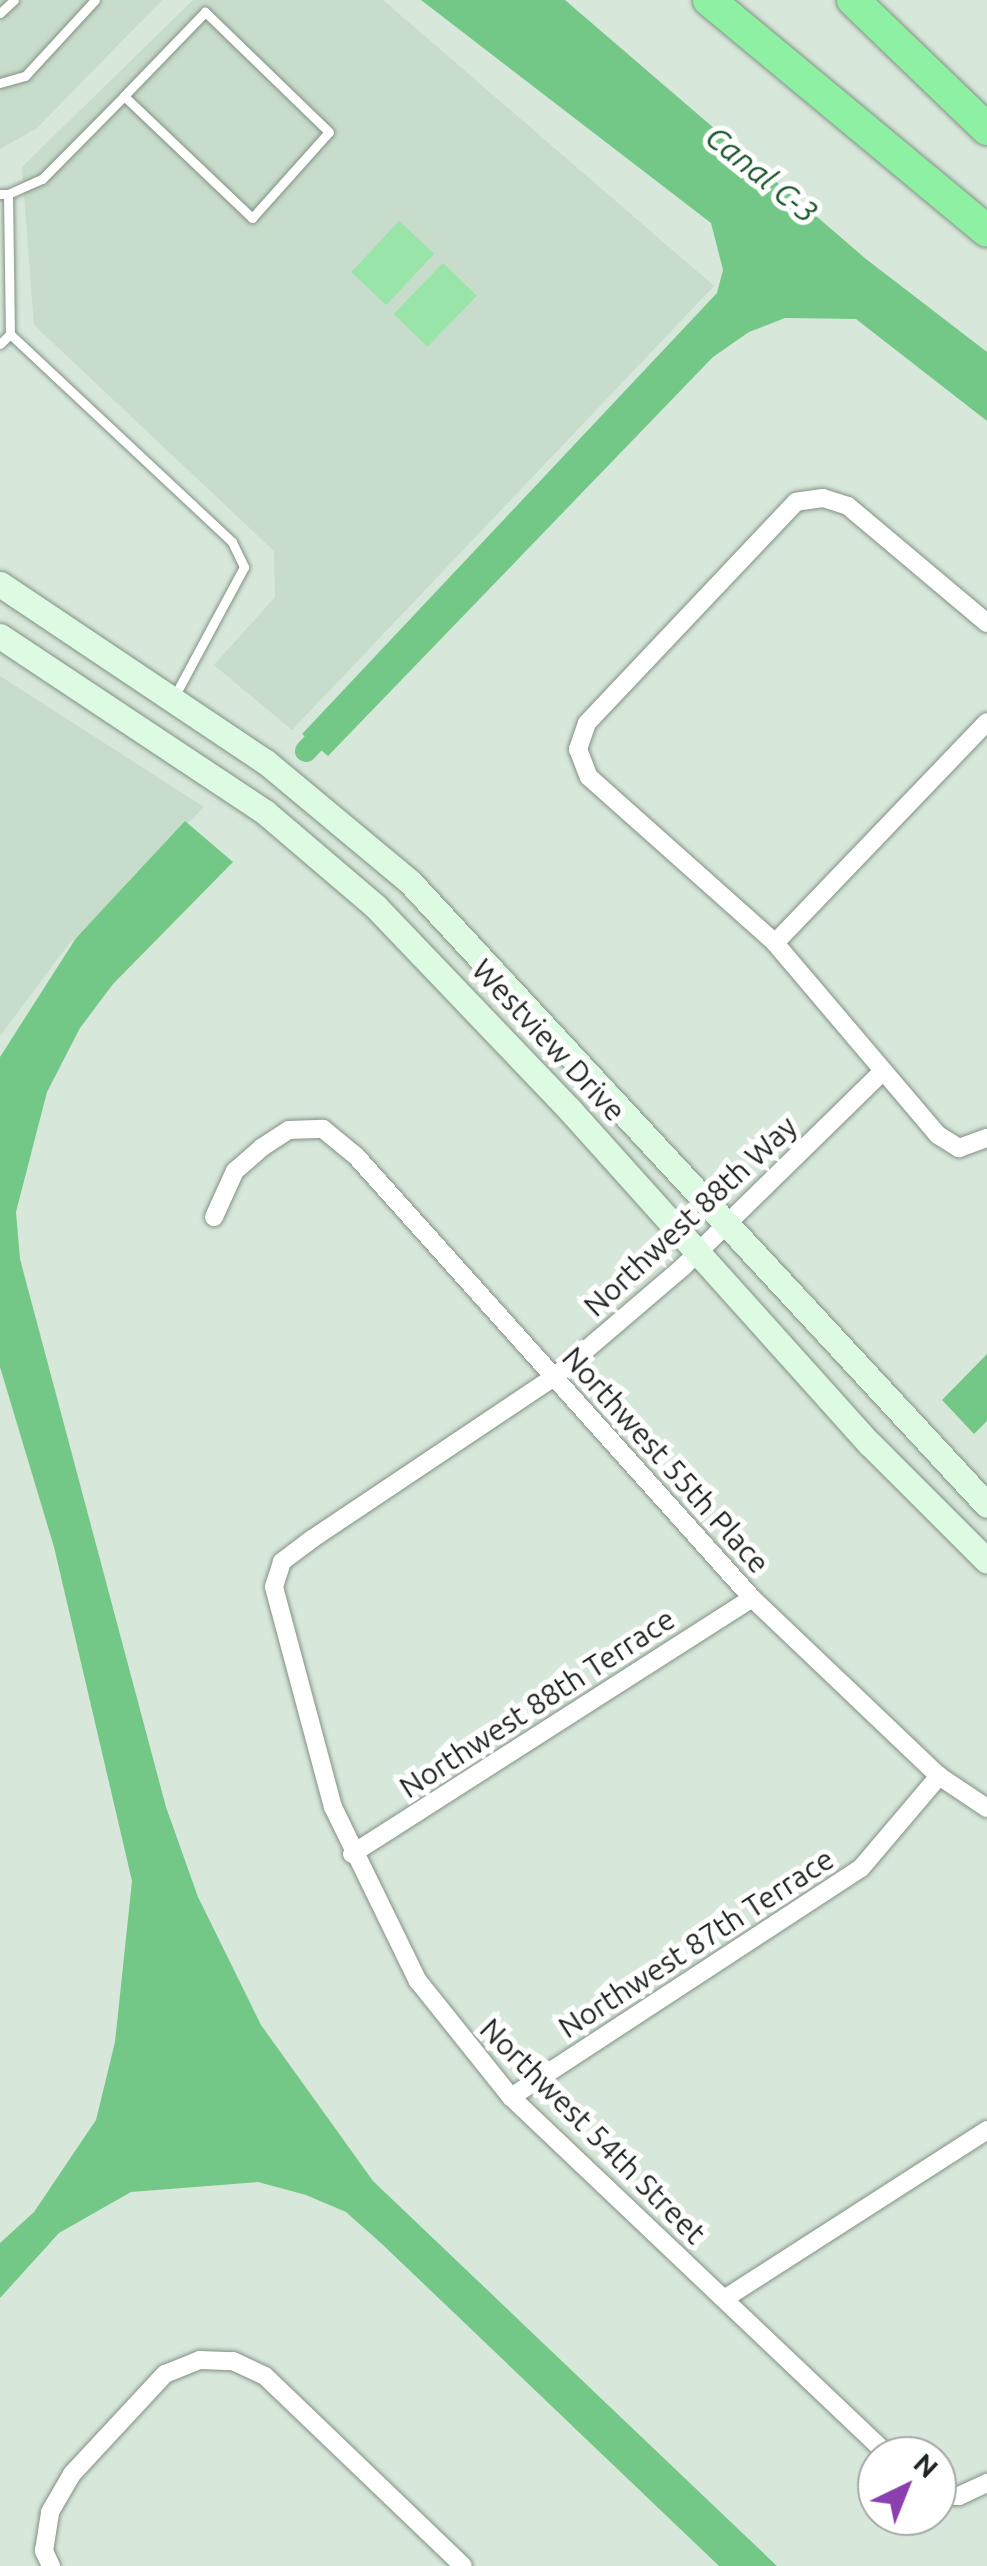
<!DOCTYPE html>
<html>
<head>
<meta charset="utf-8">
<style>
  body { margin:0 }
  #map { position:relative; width:987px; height:2566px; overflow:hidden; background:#d7e7da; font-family:Ubuntu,sans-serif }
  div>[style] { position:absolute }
  .built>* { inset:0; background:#c7dcca }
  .green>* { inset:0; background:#99e4a8; transform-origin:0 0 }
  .water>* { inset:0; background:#74c887 }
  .canal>* { height:22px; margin:-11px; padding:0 11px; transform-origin:11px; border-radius:11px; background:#74c887 }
  .roads { filter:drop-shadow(0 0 2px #829184) drop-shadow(0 0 2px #829184) }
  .lane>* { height:9px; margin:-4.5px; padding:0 4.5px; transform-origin:4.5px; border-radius:4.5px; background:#fff }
  .street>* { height:18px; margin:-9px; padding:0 9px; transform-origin:9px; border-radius:9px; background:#fff }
  .secondary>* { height:25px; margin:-12.5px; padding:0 12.5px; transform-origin:12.5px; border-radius:12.5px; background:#ddfae3 }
  .highway>* { height:32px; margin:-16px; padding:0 16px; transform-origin:16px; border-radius:16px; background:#8df0a3 }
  span { translate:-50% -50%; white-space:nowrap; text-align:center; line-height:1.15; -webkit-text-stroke:10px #fff; paint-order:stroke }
  .street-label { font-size:30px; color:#1f2520 }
  .water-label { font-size:32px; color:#19562b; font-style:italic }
  .north { position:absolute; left:857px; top:2436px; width:100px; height:100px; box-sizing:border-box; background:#fff; border:2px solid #a5a8a6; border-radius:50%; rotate:43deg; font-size:28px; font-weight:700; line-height:40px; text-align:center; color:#1f2520 }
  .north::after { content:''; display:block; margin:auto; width:35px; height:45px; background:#8c3faf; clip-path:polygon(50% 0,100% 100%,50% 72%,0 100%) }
</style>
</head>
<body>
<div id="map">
  <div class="built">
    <div style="clip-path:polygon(0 0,162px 0,37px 128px,0 149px)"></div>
    <div style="clip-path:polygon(193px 0,383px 0,714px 286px,292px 730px,214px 665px,275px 597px,274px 551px,34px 325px,22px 167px)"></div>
    <div style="clip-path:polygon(0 676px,204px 807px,68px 945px,0 1036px)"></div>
  </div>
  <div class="green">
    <div style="left:399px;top:221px;width:48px;height:70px;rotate:43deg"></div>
    <div style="left:443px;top:263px;width:47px;height:71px;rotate:44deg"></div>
  </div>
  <div class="water">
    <div style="clip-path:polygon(421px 0,565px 0,866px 259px,987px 352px,987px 421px,856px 319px,785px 318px,749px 332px,713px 357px,328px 756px,302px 734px,717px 293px,723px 270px,711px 223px)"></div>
    <div style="clip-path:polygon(185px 821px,233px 862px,113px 984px,80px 1028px,47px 1092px,16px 1212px,20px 1259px,166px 1807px,198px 1897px,261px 2025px,373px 2181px,777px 2566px,719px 2566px,383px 2245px,346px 2212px,306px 2195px,258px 2182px,131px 2192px,59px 2233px,0 2298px,0 2243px,34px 2212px,96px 2120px,115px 2042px,132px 1881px,54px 1547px,0 1367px,0 1057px,76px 938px)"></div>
    <div style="clip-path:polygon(987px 1354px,987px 1421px,974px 1434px,942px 1400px)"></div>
  </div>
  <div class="canal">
    <div style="left:306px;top:751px;width:41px;rotate:-47deg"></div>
  </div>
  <div class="roads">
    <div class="lane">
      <div style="left:0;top:13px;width:19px;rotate:-43deg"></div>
      <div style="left:0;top:83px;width:26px;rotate:-16deg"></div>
      <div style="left:25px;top:76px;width:103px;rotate:-47.4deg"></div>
      <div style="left:0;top:194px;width:8px"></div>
      <div style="left:8px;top:194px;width:140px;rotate:89.2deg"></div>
      <div style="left:10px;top:334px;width:14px;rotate:135deg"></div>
      <div style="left:8px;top:194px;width:37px;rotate:-24deg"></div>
      <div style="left:42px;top:179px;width:117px;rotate:-45.3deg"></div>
      <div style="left:124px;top:96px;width:177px;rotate:43.6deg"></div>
      <div style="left:252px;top:218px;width:115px;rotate:-48.2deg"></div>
      <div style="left:329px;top:132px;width:173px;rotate:-135.9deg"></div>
      <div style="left:205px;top:12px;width:117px;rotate:134deg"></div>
      <div style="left:10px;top:334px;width:304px;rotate:43.1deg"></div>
      <div style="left:232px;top:542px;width:28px;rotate:64deg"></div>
      <div style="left:244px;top:567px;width:145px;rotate:118.3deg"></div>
    </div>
    <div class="street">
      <div style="left:987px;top:623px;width:182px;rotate:-139.9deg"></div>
      <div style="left:848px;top:506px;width:26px;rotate:-162deg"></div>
      <div style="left:823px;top:498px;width:27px;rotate:172deg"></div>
      <div style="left:796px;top:502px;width:304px;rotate:133.4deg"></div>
      <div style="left:587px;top:723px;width:28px;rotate:109deg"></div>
      <div style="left:578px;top:749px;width:30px;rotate:69deg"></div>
      <div style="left:589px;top:777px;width:249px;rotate:41.7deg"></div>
      <div style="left:775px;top:943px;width:252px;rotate:49.7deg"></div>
      <div style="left:938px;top:1135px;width:25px;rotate:32deg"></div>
      <div style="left:959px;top:1148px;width:30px;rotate:-20deg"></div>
      <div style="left:775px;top:943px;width:306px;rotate:-46.2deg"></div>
      <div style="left:882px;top:1072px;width:279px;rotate:135.6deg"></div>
      <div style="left:683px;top:1267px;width:170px;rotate:139.5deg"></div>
      <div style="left:554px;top:1377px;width:291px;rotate:146.2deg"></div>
      <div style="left:312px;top:1539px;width:38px;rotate:143deg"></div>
      <div style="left:282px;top:1562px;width:26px;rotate:108deg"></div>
      <div style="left:274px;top:1587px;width:228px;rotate:75deg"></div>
      <div style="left:333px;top:1807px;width:194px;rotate:64deg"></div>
      <div style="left:418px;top:1981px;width:149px;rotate:51.3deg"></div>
      <div style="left:511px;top:2097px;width:521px;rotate:43.52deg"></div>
      <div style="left:214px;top:1217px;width:51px;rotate:-65.5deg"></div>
      <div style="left:235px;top:1171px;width:35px;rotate:-41deg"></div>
      <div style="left:261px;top:1148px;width:33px;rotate:-33deg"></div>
      <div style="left:289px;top:1130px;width:34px;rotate:-2deg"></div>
      <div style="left:323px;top:1129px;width:43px;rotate:39.3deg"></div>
      <div style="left:356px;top:1156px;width:593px;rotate:48.14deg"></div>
      <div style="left:752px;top:1598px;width:258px;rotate:43.6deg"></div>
      <div style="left:939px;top:1776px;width:58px;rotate:33.7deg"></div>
      <div style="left:352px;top:1854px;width:475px;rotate:-32.6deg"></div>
      <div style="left:511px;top:2097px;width:418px;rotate:-33.2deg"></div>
      <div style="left:861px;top:1868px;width:121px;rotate:-49.7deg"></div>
      <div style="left:724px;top:2299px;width:313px;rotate:-32.7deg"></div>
      <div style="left:937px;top:2496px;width:22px"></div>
      <div style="left:959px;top:2496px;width:31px;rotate:-25deg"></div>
      <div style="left:51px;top:2566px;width:17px;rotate:-115deg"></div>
      <div style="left:44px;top:2551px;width:39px;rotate:-81deg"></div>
      <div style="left:50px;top:2512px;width:44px;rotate:-59.9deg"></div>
      <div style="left:72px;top:2474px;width:137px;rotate:-47.1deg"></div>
      <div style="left:165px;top:2374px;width:38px;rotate:-22deg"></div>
      <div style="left:200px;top:2360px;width:33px;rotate:2deg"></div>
      <div style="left:233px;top:2361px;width:35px;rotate:25deg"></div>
      <div style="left:265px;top:2376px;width:274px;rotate:43.8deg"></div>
    </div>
    <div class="secondary">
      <div style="left:0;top:584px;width:320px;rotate:33.8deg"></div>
      <div style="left:266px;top:762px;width:187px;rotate:39.8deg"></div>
      <div style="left:410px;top:882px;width:849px;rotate:47.2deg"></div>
      <div style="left:0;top:636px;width:318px;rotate:33.6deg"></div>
      <div style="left:265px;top:812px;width:145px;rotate:40.5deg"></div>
      <div style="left:375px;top:906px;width:281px;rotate:46.3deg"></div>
      <div style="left:569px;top:1109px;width:450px;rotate:48.1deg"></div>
      <div style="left:870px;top:1444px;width:165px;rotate:45deg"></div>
    </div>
    <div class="highway">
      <div style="left:709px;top:0;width:361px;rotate:39.7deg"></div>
      <div style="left:853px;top:0;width:186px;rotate:43.9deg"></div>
    </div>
  </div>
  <div class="street-label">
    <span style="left:549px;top:1040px;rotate:47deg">Westview Drive</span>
    <span style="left:690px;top:1216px;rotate:-43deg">Northwest 88th Way</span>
    <span style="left:666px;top:1460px;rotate:48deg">Northwest 55th Place</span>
    <span style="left:537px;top:1703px;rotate:-33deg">Northwest 88th Terrace</span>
    <span style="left:696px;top:1943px;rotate:-33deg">Northwest 87th Terrace</span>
    <span style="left:593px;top:2131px;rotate:45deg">Northwest 54th Street</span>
  </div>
  <div class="water-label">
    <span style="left:762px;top:174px;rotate:39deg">Canal C-3</span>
  </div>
  <div class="north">N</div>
</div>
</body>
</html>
